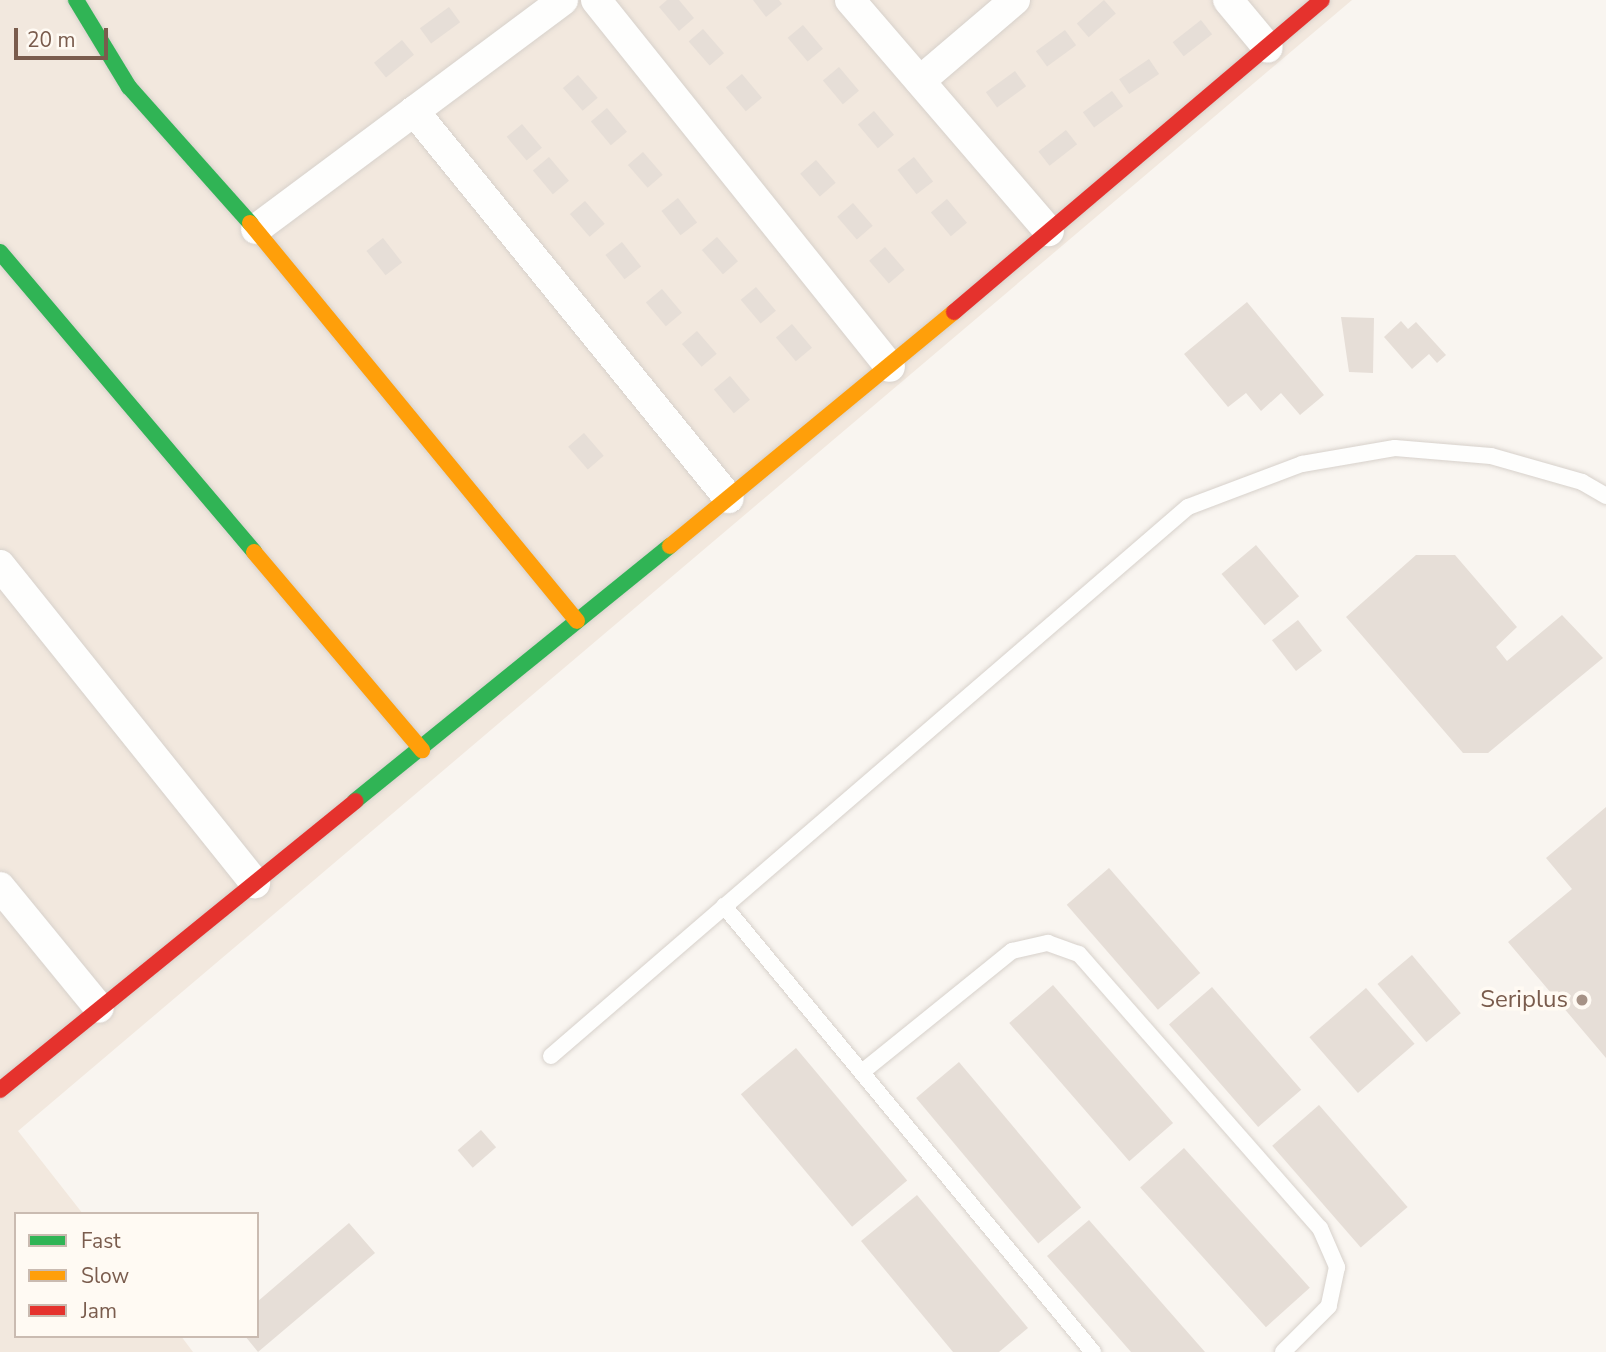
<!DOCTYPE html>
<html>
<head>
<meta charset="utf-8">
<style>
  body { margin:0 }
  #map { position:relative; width:1606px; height:1352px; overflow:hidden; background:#f9f5f0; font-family:"Nunito Sans",sans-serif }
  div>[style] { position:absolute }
  .residential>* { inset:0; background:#f2e8de }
  .building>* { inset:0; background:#e6ded7; transform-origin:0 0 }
  .roads { filter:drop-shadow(0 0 2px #d7d1cb) drop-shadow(0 0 2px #d7d1cb) }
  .lane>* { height:16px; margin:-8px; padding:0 8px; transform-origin:8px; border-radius:8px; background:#fefefd }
  .street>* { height:30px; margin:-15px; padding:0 15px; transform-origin:15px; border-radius:15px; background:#fefefd }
  .fast>* { height:16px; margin:-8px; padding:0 8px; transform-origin:8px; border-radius:8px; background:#30b455 }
  .slow>* { height:16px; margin:-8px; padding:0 8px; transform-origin:8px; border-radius:8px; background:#ff9f0a }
  .jam>* { height:16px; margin:-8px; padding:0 8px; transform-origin:8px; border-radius:8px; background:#e5322d }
  .dots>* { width:19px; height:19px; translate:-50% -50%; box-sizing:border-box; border:4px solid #fffaf3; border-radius:50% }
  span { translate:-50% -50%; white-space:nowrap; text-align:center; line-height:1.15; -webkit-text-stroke:7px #fffaf3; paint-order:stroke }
  .poi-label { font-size:24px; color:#7a5c4d }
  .right { translate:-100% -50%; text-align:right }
  .legend { position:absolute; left:14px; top:1212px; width:245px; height:126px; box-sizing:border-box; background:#fffaf3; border:2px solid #cabbb1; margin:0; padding:9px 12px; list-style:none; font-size:21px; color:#7a5c4d }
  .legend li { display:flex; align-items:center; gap:14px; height:35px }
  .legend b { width:35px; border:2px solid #cabbb1 }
  .scale { position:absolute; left:14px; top:28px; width:94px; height:32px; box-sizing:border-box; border:4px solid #7a5c4d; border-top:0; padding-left:9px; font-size:21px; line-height:24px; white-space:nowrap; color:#7a5c4d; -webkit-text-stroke:5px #fffaf3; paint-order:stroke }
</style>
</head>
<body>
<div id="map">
  <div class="residential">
    <div style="clip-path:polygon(0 0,1352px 0,18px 1131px,83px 1214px,16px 1214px,16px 1336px,181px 1336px,193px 1352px,0 1352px)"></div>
  </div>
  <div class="building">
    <div style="clip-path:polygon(667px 0,679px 0,694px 18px,679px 31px,659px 7px)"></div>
    <div style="clip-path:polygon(753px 0,779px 0,782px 4px,766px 17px)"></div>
    <div style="left:1104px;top:0;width:18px;height:36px;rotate:49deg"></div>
    <div style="left:449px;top:7px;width:19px;height:36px;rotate:54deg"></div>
    <div style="left:1201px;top:20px;width:18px;height:36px;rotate:52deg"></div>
    <div style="left:803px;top:25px;width:31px;height:20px;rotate:50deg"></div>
    <div style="left:703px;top:29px;width:32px;height:19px;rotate:49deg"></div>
    <div style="left:1065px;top:30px;width:19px;height:36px;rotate:54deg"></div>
    <div style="left:402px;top:40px;width:19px;height:36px;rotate:51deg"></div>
    <div style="left:1149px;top:59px;width:18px;height:36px;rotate:56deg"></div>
    <div style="left:839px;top:67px;width:31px;height:21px;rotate:50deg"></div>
    <div style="left:1015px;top:71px;width:19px;height:36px;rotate:54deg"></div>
    <div style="left:742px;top:74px;width:31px;height:21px;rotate:50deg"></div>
    <div style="left:578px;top:75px;width:30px;height:20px;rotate:49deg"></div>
    <div style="left:1112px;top:91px;width:19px;height:36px;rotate:54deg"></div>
    <div style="left:607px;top:108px;width:31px;height:21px;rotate:50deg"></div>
    <div style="left:874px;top:111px;width:31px;height:21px;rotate:50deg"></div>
    <div style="left:522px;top:124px;width:31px;height:20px;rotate:50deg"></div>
    <div style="left:1066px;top:130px;width:18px;height:35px;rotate:52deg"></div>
    <div style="left:643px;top:152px;width:30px;height:20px;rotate:49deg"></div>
    <div style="left:549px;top:157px;width:31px;height:21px;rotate:50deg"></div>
    <div style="left:914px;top:157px;width:31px;height:21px;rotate:52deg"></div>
    <div style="left:816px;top:160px;width:30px;height:21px;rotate:49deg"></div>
    <div style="left:678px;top:198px;width:31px;height:21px;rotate:52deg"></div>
    <div style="left:947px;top:199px;width:31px;height:21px;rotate:50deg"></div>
    <div style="left:585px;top:201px;width:30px;height:20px;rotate:49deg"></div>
    <div style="left:853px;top:203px;width:30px;height:21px;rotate:49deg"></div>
    <div style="left:717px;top:237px;width:32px;height:20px;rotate:49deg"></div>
    <div style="left:383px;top:238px;width:31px;height:21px;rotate:52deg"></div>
    <div style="left:622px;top:242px;width:31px;height:21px;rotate:52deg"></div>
    <div style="left:885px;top:247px;width:30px;height:21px;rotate:49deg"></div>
    <div style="left:756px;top:287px;width:31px;height:20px;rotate:50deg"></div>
    <div style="left:662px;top:289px;width:31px;height:21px;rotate:50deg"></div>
    <div style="clip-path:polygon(1247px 302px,1324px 395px,1300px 415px,1281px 393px,1261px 411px,1246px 393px,1228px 407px,1184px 354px)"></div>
    <div style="clip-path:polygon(1341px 317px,1374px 318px,1373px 373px,1349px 372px)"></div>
    <div style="clip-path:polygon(1401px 321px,1408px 329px,1416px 322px,1446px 355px,1437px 363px,1429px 354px,1412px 369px,1384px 337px)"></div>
    <div style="left:792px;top:324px;width:31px;height:21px;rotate:50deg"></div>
    <div style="left:697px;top:331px;width:30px;height:20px;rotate:49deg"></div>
    <div style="left:730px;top:376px;width:31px;height:21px;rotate:50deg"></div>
    <div style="left:584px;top:433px;width:30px;height:21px;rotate:49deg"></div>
    <div style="left:1256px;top:545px;width:67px;height:45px;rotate:50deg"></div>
    <div style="clip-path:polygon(1416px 555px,1455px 555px,1517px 627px,1496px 647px,1507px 661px,1562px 615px,1603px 658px,1488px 753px,1463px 753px,1346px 617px)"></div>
    <div style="left:1298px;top:620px;width:39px;height:33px;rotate:52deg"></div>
    <div style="clip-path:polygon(1606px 807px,1606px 1058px,1508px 942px,1572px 889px,1546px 858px)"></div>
    <div style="left:1109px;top:868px;width:139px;height:56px;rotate:49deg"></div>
    <div style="left:1412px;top:955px;width:76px;height:45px;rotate:50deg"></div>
    <div style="left:1053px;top:985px;width:183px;height:58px;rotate:49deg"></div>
    <div style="left:1212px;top:987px;width:136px;height:57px;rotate:49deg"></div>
    <div style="left:1366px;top:988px;width:74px;height:75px;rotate:49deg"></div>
    <div style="left:796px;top:1048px;width:173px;height:72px;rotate:50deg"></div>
    <div style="left:959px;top:1062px;width:190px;height:56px;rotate:50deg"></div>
    <div style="left:1319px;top:1105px;width:135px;height:62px;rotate:49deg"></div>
    <div style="left:481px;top:1130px;width:23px;height:31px;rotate:49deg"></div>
    <div style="left:1184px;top:1148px;width:188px;height:59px;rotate:48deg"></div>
    <div style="clip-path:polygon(917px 1195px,1028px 1328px,999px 1352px,953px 1352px,861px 1241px)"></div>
    <div style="clip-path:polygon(1089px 1220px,1205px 1352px,1131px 1352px,1047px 1256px)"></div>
    <div style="clip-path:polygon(349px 1223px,375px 1253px,258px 1352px,245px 1336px,257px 1336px,257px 1302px)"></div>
  </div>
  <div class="roads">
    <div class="lane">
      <div style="left:724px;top:906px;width:579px;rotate:50.4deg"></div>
      <div style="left:551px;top:1056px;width:841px;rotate:-40.76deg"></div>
      <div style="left:1188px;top:507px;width:122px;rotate:-20.7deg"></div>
      <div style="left:1302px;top:464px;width:94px;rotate:-9.8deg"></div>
      <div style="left:1395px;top:448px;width:96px;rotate:4.8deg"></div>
      <div style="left:1491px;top:456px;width:95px;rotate:15.9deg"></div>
      <div style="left:1582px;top:482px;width:28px;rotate:30deg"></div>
      <div style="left:862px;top:1072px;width:193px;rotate:-38.9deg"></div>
      <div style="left:1012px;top:951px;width:37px;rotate:-13deg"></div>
      <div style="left:1048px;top:943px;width:33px;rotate:20deg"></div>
      <div style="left:1079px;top:954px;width:365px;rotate:48.7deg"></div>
      <div style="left:1320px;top:1228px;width:43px;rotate:66.4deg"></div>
      <div style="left:1337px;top:1267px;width:40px;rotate:102deg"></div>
      <div style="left:1329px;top:1306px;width:65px;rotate:135deg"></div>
    </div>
    <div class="street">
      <div style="left:596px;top:0;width:470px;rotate:51.3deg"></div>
      <div style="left:850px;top:0;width:305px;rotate:49.3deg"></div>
      <div style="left:1228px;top:0;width:62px;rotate:50.2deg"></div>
      <div style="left:920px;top:81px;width:125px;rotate:-40.5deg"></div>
      <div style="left:414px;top:111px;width:499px;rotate:50.9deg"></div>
      <div style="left:256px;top:229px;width:383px;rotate:-36.7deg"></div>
      <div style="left:0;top:565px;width:408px;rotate:51.3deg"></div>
      <div style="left:0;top:887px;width:156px;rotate:50.7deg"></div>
    </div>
    <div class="fast">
      <div style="left:76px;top:0;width:102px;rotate:58.7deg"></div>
      <div style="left:129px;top:87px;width:182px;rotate:48.3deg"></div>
      <div style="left:0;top:252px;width:393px;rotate:49.7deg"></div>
      <div style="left:355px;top:801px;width:405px;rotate:-39deg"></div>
    </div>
    <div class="slow">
      <div style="left:250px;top:223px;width:515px;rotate:50.59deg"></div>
      <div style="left:670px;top:546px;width:368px;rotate:-39.5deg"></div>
      <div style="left:254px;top:552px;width:260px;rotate:49.7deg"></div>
    </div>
    <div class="jam">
      <div style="left:954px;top:312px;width:482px;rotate:-40.3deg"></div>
      <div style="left:0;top:1090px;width:458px;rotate:-39.1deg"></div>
    </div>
  </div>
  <div class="dots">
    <div style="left:1582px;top:1000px;background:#a69286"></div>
  </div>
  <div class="poi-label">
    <span class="right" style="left:1568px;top:1000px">Seriplus</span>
  </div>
  <ul class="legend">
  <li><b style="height:9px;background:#30b455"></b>Fast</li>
  <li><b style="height:9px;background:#ff9f0a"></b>Slow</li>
  <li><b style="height:9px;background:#e5322d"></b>Jam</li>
  </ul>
  <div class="scale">20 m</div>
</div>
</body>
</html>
